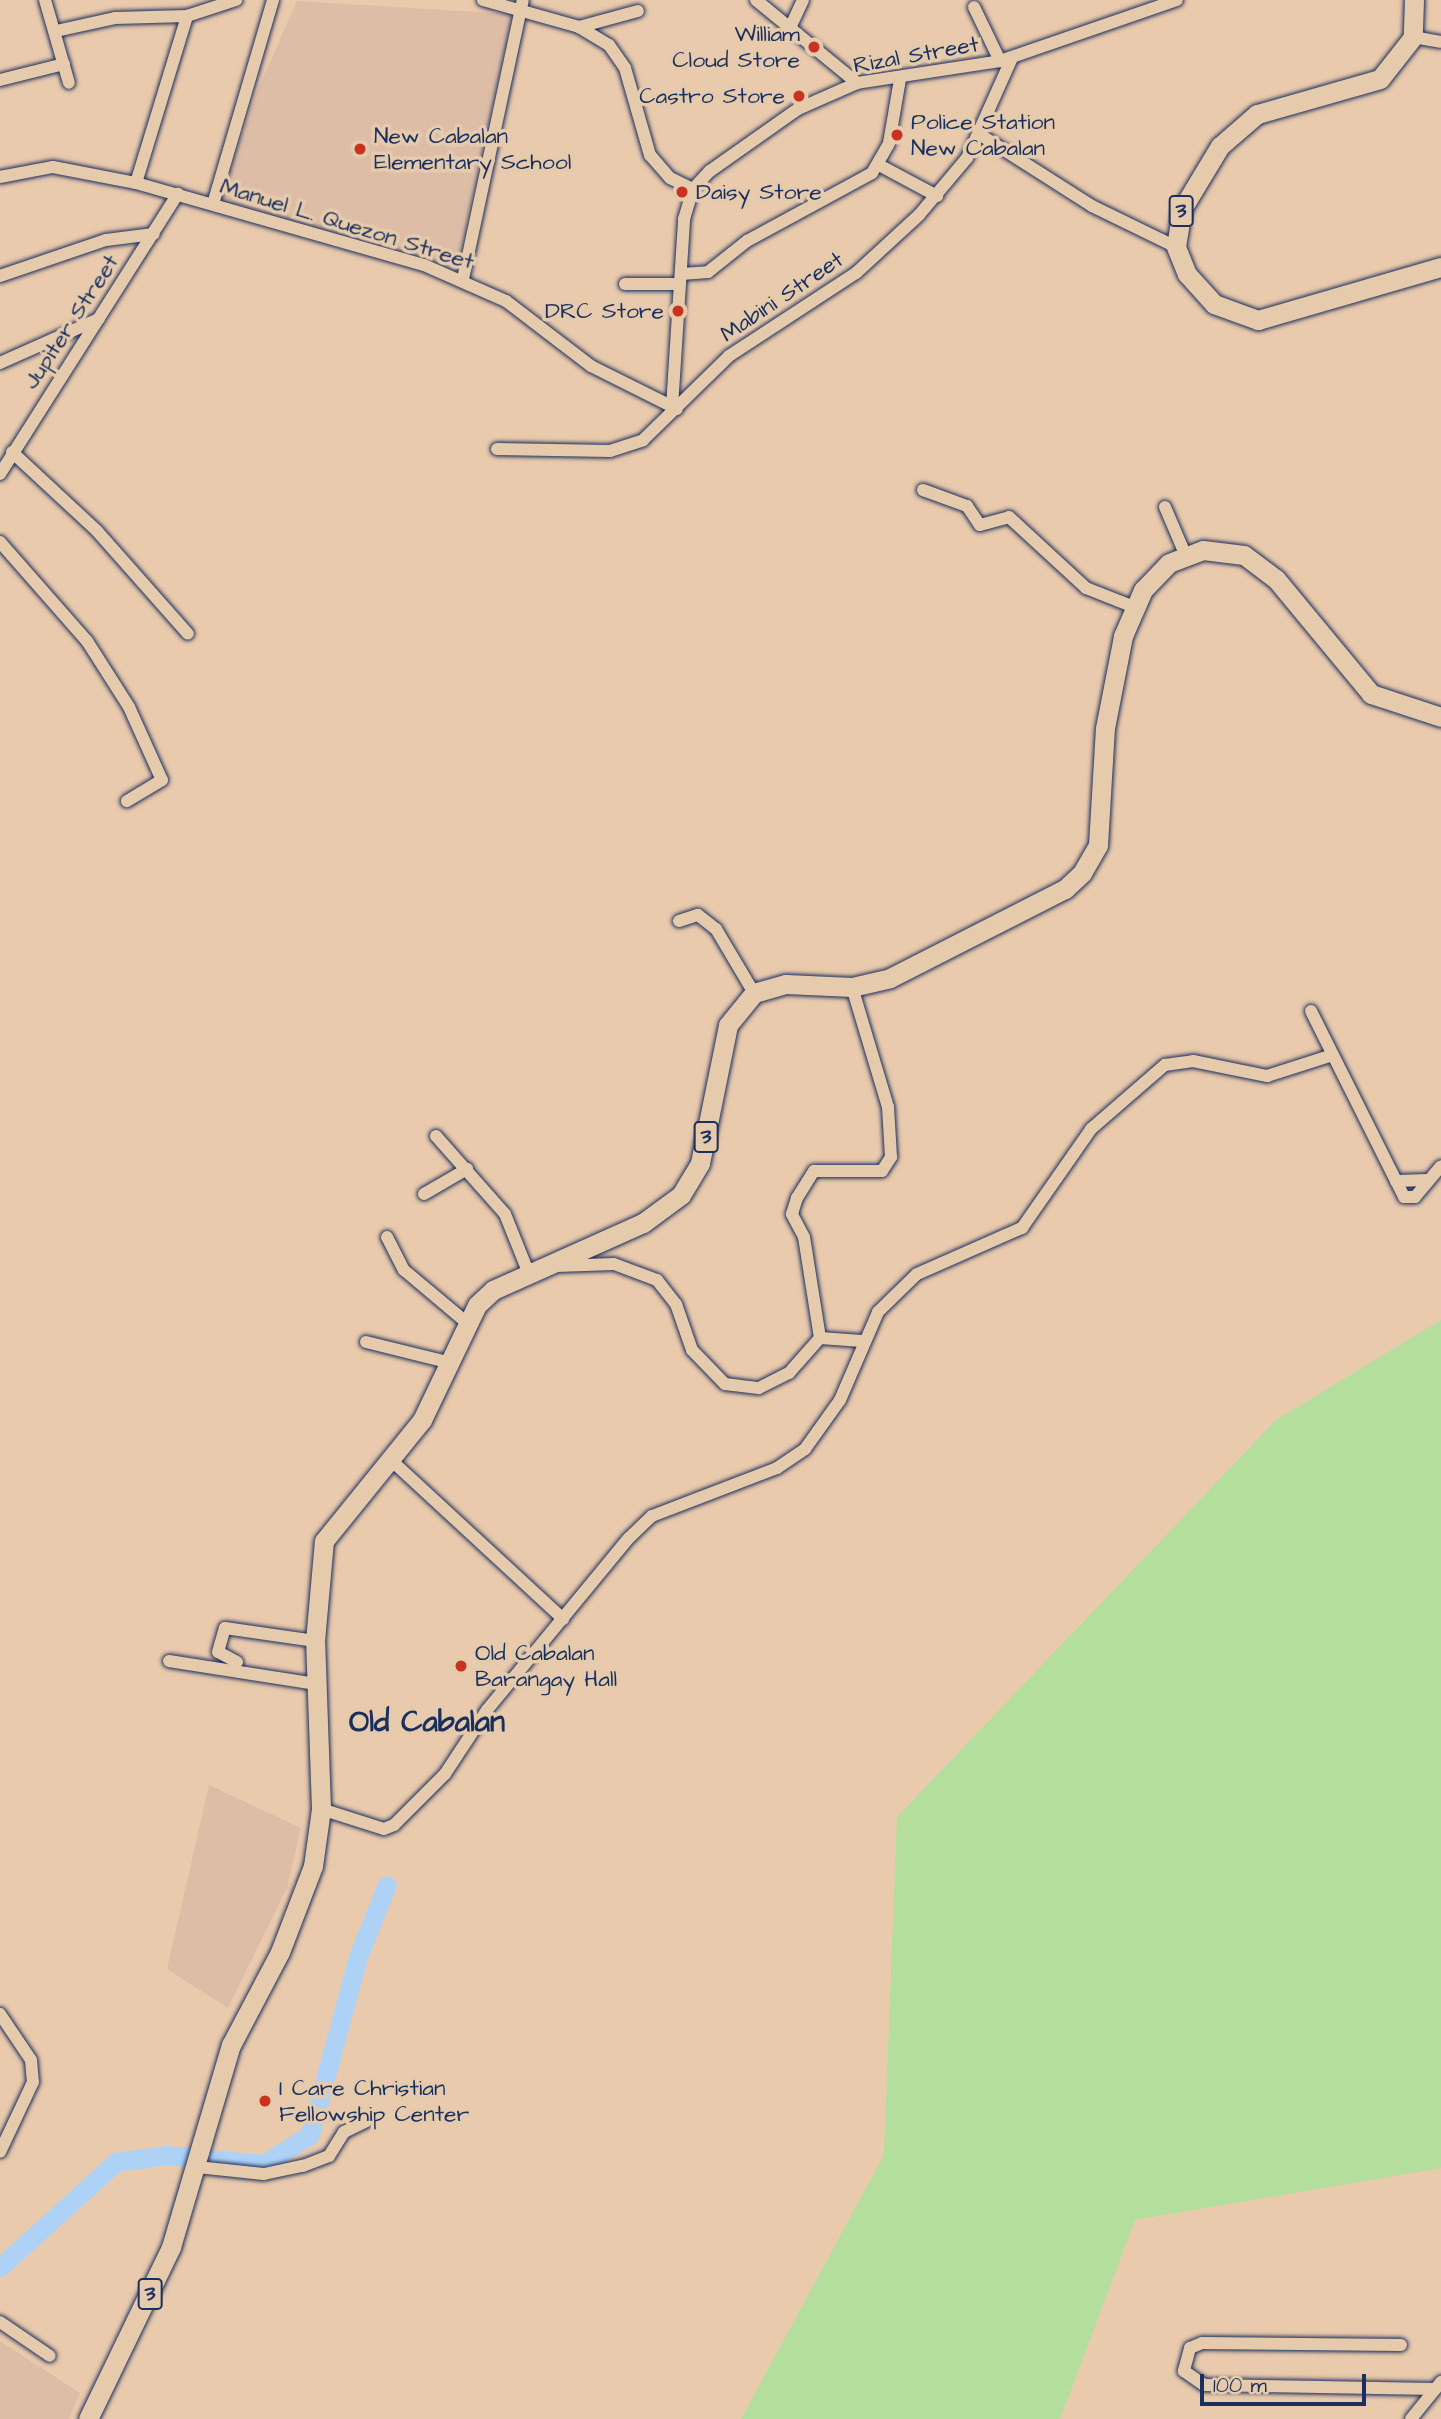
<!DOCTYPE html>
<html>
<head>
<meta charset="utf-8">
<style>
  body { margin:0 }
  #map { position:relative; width:1441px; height:2419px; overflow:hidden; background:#eacaac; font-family:"Architects Daughter",sans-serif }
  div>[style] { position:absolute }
  .built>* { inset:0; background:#ddbda6 }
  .green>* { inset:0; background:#b4de9b }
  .river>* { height:19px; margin:-9.5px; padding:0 9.5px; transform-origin:9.5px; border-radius:9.5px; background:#aed1f6 }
  .roads { filter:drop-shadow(0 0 2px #1b2f5e) drop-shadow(0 0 2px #1b2f5e) }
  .minor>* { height:12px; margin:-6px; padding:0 6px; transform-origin:6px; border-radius:6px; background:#e5caac }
  .trunk>* { height:19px; margin:-9.5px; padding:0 9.5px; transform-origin:9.5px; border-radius:9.5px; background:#e5caac }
  .dots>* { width:19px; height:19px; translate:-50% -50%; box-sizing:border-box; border:4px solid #e5caac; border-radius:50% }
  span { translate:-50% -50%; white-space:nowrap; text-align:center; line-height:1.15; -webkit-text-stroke:7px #e5caac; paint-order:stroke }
  .shield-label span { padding:2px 5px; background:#e5caac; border:2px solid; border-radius:5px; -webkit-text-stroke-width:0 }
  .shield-label { font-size:21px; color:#1b2f5e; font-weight:700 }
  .poi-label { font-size:23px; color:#1b2f5e }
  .right { translate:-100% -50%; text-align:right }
  .left { translate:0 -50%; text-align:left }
  .street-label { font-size:23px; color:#1b2f5e }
  .district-label { font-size:30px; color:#1b2f5e; font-weight:700 }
  .scale { position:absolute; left:1200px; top:2374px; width:166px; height:32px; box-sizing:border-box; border:4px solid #1b2f5e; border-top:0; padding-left:9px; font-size:21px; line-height:24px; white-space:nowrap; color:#1b2f5e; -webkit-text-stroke:5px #e5caac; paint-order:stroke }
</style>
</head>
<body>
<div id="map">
  <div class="built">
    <div style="clip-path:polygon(297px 1px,512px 14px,455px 276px,220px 202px,255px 96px)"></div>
    <div style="clip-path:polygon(209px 1785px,301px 1828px,287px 1888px,228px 2008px,167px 1969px)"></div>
    <div style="clip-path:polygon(0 2341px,80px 2393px,69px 2419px,0 2419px)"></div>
  </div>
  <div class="green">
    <div style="clip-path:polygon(1441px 1320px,1441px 2168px,1135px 2220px,1060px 2419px,741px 2419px,884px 2155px,897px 1817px,1276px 1420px)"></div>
  </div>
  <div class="river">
    <div style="left:0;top:2267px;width:156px;rotate:-42.2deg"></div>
    <div style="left:116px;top:2162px;width:50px;rotate:-8deg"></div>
    <div style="left:166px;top:2155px;width:97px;rotate:5.3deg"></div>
    <div style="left:263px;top:2164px;width:55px;rotate:-31.7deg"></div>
    <div style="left:310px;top:2135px;width:188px;rotate:-74.9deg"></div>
    <div style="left:359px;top:1954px;width:74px;rotate:-67.9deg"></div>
  </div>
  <div class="roads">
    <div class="minor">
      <div style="left:45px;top:0;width:86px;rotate:73.9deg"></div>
      <div style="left:483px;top:0;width:100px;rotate:15.7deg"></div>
      <div style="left:579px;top:27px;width:35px;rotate:31deg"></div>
      <div style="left:609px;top:45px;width:28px;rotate:55deg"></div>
      <div style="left:625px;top:68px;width:91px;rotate:74deg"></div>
      <div style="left:650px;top:155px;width:30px;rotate:49deg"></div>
      <div style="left:670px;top:178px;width:25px;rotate:26deg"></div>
      <div style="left:756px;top:0;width:131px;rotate:39.4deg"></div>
      <div style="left:974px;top:7px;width:60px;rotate:64.3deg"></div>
      <div style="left:579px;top:27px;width:61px;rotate:-15.2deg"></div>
      <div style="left:789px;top:30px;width:33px;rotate:-65deg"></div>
      <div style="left:56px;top:31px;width:60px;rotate:-12.4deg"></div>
      <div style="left:115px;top:18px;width:72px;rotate:-1.6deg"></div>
      <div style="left:187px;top:16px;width:52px;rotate:-18.1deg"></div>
      <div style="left:1413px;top:37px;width:28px;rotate:10deg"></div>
      <div style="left:0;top:80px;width:66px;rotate:-14deg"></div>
      <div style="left:979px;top:134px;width:134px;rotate:32.5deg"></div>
      <div style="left:1092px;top:206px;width:93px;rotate:26deg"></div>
      <div style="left:879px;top:165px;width:66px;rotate:28.1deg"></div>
      <div style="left:0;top:177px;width:54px;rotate:-10.7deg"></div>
      <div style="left:53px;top:167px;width:85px;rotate:10.9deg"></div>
      <div style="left:136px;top:183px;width:299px;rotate:15.9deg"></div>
      <div style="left:424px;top:265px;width:90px;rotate:23.7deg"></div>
      <div style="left:506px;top:301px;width:107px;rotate:37.4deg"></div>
      <div style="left:591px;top:366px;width:96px;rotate:26.6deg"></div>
      <div style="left:136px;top:183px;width:175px;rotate:-73deg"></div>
      <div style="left:213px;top:204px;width:213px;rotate:-73.6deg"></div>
      <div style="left:681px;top:274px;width:27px;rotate:-4deg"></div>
      <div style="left:708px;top:272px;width:50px;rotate:-38.5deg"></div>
      <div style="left:747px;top:241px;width:142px;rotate:-28.5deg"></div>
      <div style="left:872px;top:173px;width:34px;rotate:-60deg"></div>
      <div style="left:889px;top:143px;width:65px;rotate:-80.2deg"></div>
      <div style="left:0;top:276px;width:112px;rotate:-18.8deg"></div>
      <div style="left:106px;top:240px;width:48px;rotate:-7.1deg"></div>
      <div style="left:463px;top:279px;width:285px;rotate:-77.9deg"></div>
      <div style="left:625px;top:284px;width:55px"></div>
      <div style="left:0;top:363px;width:108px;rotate:-24deg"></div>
      <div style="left:672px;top:407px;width:188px;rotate:-86.3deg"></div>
      <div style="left:684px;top:219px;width:31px;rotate:-73deg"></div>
      <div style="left:693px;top:189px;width:25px;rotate:-47deg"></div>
      <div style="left:710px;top:171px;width:108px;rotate:-35.2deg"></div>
      <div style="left:798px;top:109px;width:64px;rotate:-23.8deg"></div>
      <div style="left:857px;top:83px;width:145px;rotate:-8.7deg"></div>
      <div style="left:1000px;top:61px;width:187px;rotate:-19deg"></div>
      <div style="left:497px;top:449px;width:113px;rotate:1deg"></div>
      <div style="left:610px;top:451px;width:35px;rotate:-18deg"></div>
      <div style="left:643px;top:440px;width:120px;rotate:-44.3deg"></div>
      <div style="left:729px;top:356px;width:152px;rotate:-33.2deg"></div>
      <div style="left:856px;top:273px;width:86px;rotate:-42.6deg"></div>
      <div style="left:919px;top:215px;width:75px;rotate:-49.9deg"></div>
      <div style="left:967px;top:158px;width:110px;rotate:-65.8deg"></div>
      <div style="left:12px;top:452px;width:116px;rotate:42.9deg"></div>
      <div style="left:97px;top:531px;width:137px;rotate:48.5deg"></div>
      <div style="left:0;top:474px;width:332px;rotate:-57.6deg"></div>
      <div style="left:923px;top:490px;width:47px;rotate:20deg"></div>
      <div style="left:967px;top:506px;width:23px;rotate:56deg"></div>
      <div style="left:980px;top:525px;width:30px;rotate:-15deg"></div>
      <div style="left:1009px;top:517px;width:105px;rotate:42.7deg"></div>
      <div style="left:1086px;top:588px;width:52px;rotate:21.6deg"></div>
      <div style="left:1165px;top:507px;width:51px;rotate:66.9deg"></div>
      <div style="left:0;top:542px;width:132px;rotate:48.7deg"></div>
      <div style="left:87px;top:641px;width:78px;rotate:57.5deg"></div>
      <div style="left:129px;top:707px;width:80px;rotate:65.7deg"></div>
      <div style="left:162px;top:780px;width:41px;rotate:149deg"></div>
      <div style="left:679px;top:921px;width:20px;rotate:-18deg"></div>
      <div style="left:698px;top:915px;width:23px;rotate:38deg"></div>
      <div style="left:716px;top:929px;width:74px;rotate:59.3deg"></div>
      <div style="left:1311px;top:1011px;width:208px;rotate:63.4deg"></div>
      <div style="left:1404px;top:1197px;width:11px"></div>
      <div style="left:1415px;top:1197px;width:40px;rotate:-50deg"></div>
      <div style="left:436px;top:1136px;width:104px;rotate:48.5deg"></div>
      <div style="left:505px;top:1214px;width:65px;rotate:68.2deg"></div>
      <div style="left:1396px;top:1181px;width:31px;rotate:-2deg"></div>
      <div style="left:424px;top:1194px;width:50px;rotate:-30.2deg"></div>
      <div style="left:387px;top:1237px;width:37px;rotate:63deg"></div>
      <div style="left:404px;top:1270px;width:81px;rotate:40deg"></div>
      <div style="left:556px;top:1266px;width:58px;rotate:-2deg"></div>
      <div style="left:614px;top:1264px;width:46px;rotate:20.4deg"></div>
      <div style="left:657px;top:1280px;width:31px;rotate:52deg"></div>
      <div style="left:676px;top:1304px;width:49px;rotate:70.8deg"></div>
      <div style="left:692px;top:1350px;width:47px;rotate:45.9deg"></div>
      <div style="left:725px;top:1384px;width:34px;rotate:7deg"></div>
      <div style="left:759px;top:1388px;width:34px;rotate:-27deg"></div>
      <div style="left:789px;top:1373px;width:47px;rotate:-48.5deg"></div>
      <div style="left:820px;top:1338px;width:102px;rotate:-99deg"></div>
      <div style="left:804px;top:1237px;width:26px;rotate:-118deg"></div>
      <div style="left:792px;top:1214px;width:17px;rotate:-73deg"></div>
      <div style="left:797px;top:1198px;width:32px;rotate:-58deg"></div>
      <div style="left:814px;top:1171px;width:68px"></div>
      <div style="left:882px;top:1171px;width:17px;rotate:-57deg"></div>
      <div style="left:891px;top:1157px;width:50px;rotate:-93.4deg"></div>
      <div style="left:888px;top:1107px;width:125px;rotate:-106.7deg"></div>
      <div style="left:820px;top:1338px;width:42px;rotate:4.1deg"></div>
      <div style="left:366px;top:1342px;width:83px;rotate:13.9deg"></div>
      <div style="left:392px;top:1461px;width:233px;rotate:42.7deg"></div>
      <div style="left:169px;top:1661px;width:149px;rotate:8.9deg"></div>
      <div style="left:237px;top:1662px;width:21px;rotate:-152deg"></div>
      <div style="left:218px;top:1652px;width:25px;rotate:-74deg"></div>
      <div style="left:225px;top:1628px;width:91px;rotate:8.2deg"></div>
      <div style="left:321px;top:1809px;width:66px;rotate:17.6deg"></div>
      <div style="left:384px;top:1829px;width:11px;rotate:-22deg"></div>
      <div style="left:394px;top:1825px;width:72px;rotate:-45deg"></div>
      <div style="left:445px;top:1774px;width:77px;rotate:-56.7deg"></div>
      <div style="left:487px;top:1710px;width:223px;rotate:-50.5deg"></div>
      <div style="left:629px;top:1538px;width:32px;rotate:-44deg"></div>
      <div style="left:652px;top:1516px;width:134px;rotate:-21deg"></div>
      <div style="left:777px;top:1468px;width:34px;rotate:-34deg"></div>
      <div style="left:805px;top:1449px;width:60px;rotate:-54.5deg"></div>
      <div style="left:840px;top:1400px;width:96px;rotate:-66.6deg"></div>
      <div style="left:878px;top:1312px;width:54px;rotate:-44.3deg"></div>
      <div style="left:917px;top:1274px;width:115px;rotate:-23.7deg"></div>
      <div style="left:1022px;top:1228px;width:121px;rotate:-55.1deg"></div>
      <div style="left:1091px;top:1129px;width:98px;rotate:-40.9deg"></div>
      <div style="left:1165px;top:1065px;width:28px;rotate:-8deg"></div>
      <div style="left:1193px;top:1061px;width:76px;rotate:11.5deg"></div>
      <div style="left:1267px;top:1076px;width:69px;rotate:-17.7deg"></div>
      <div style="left:0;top:2014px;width:55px;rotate:56deg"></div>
      <div style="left:31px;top:2060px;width:22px;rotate:85deg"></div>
      <div style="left:33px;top:2082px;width:77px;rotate:115.2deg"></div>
      <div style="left:197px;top:2167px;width:67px;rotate:6deg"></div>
      <div style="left:264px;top:2174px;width:40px;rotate:-12deg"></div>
      <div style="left:303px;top:2166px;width:28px;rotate:-21deg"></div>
      <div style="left:329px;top:2156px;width:28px;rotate:-58deg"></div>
      <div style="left:344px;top:2132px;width:25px;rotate:-26deg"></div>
      <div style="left:0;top:2322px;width:60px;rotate:34.2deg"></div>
      <div style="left:1401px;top:2345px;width:199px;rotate:-179.4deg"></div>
      <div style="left:1202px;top:2343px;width:13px;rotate:157deg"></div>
      <div style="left:1190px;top:2348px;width:24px;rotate:105deg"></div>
      <div style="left:1184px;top:2371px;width:24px;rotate:35deg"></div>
      <div style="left:1204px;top:2385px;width:231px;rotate:1deg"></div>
      <div style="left:1411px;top:2419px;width:48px;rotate:-51deg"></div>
    </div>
    <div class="trunk">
      <div style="left:1414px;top:0;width:37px;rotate:92deg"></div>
      <div style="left:1413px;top:37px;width:53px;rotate:128.2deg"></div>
      <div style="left:1380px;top:79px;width:128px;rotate:164.1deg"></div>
      <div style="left:1257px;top:114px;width:49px;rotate:139.1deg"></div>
      <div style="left:1220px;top:146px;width:74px;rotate:121.1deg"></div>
      <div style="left:1182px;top:209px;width:38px;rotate:99deg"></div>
      <div style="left:1176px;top:247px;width:29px;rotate:68deg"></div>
      <div style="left:1187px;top:274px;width:40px;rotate:48deg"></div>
      <div style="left:1214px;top:304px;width:47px;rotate:20deg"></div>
      <div style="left:1258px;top:320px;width:191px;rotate:-16.2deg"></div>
      <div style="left:88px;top:2419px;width:191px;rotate:-64.2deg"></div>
      <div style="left:171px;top:2247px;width:211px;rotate:-73.5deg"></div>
      <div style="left:231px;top:2045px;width:105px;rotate:-62.2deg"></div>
      <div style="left:280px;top:1952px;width:92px;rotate:-69deg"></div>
      <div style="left:313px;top:1866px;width:58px;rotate:-82deg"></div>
      <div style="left:321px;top:1809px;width:168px;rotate:-92deg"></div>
      <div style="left:315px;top:1641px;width:100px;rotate:-84.9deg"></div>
      <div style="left:324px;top:1541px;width:156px;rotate:-51deg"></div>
      <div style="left:422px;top:1420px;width:127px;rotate:-64.4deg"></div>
      <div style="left:477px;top:1305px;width:22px;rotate:-43deg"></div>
      <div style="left:493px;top:1290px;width:164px;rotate:-24.1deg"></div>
      <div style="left:643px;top:1223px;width:47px;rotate:-36.4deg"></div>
      <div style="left:681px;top:1195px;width:37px;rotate:-59deg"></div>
      <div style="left:700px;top:1163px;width:141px;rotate:-78.5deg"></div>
      <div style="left:728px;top:1025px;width:41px;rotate:-50.9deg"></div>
      <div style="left:754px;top:993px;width:33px;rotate:-16deg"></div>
      <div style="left:786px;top:984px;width:66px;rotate:2.6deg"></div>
      <div style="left:852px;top:987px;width:39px;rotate:-13deg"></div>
      <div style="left:890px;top:978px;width:196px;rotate:-27deg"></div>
      <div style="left:1065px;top:889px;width:23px;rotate:-43deg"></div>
      <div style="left:1082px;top:873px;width:32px;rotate:-60deg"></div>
      <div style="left:1098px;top:845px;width:117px;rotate:-86.6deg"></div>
      <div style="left:1105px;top:728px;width:94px;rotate:-78.9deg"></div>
      <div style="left:1123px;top:636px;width:50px;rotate:-66.5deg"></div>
      <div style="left:1143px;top:590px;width:37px;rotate:-46deg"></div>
      <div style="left:1169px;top:563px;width:36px;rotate:-21deg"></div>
      <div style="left:1203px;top:550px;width:41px;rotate:7deg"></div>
      <div style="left:1244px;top:555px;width:40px;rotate:37deg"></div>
      <div style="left:1276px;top:579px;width:149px;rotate:50.4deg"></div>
      <div style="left:1371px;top:694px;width:74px;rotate:18.2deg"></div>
    </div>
  </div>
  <div class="dots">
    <div style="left:814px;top:47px;background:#c8321e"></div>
    <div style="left:799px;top:96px;background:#c8321e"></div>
    <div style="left:897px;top:135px;background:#c8321e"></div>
    <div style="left:360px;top:149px;background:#c8321e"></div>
    <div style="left:682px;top:192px;background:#c8321e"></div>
    <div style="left:678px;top:311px;background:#c8321e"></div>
    <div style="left:461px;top:1666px;background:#c8321e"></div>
    <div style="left:265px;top:2101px;background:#c8321e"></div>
  </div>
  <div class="shield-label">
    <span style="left:1181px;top:211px">3</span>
    <span style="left:706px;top:1137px">3</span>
    <span style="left:150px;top:2294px">3</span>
  </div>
  <div class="poi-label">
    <span class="right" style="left:800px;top:47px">William<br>Cloud Store</span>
    <span class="right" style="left:785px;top:96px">Castro Store</span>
    <span class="left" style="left:911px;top:135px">Police Station<br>New Cabalan</span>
    <span class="left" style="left:374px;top:149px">New Cabalan<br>Elementary School</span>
    <span class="left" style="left:696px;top:192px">Daisy Store</span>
    <span class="right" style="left:664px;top:311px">DRC Store</span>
    <span class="left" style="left:475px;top:1666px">Old Cabalan<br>Barangay Hall</span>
    <span class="left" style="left:279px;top:2101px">I Care Christian<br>Fellowship Center</span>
  </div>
  <div class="street-label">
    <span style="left:916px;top:55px;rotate:-10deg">Rizal Street</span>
    <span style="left:347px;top:224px;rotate:17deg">Manuel L. Quezon Street</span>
    <span style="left:782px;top:297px;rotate:-34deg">Mabini Street</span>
    <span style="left:71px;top:322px;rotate:-57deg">Jupiter Street</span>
  </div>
  <div class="district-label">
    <span style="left:427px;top:1722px">Old Cabalan</span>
  </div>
  <div class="scale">100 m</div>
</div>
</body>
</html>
